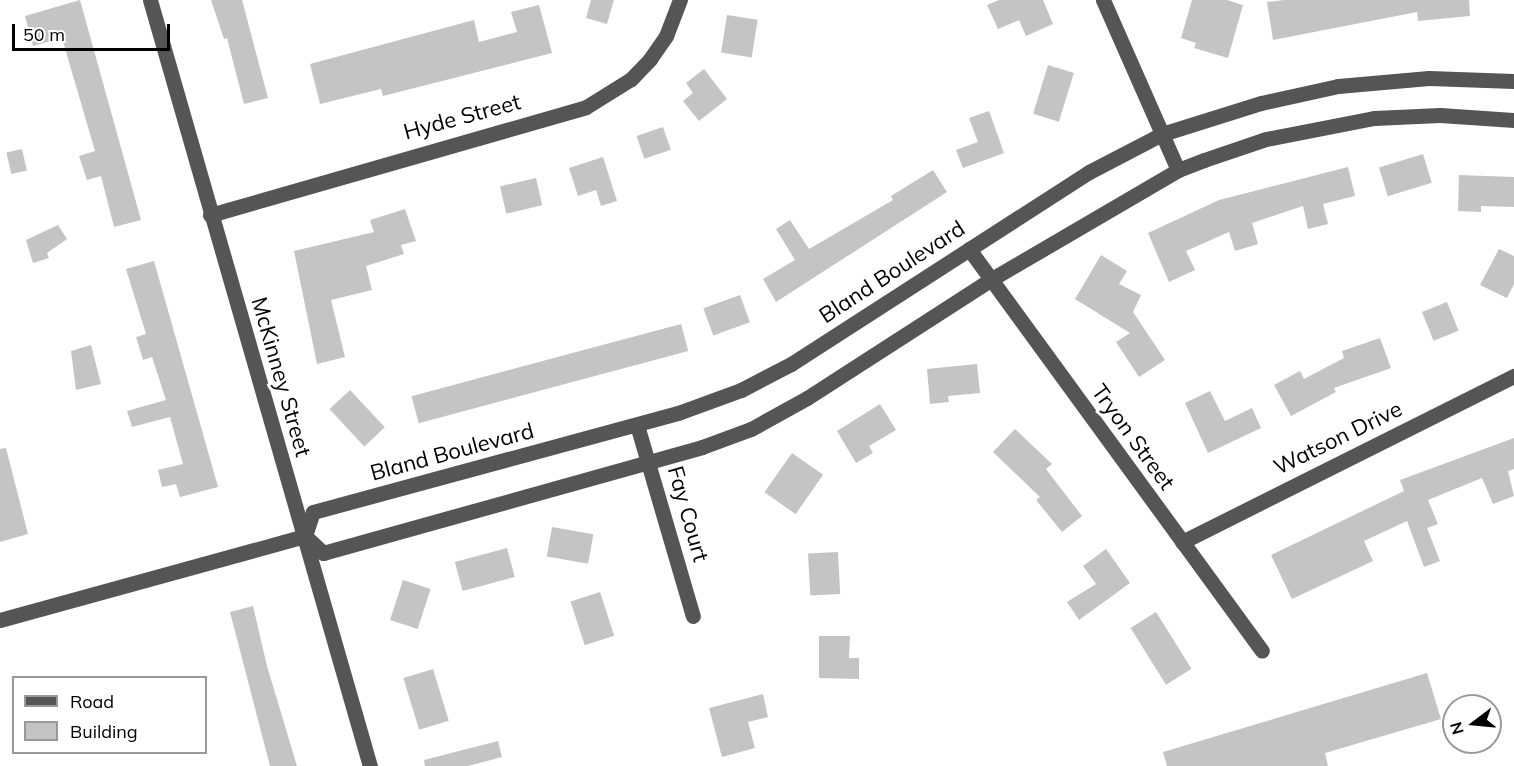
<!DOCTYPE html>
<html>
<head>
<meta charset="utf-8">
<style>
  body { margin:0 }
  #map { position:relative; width:1514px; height:766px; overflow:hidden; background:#fff; font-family:Mulish,sans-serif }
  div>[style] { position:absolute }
  .building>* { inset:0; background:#c4c4c4; transform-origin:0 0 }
  .minor>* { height:15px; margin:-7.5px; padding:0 7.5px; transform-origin:7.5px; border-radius:7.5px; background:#555 }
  span { translate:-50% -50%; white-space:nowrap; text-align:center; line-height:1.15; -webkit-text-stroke:6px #fff; paint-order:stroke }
  .street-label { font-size:22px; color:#000 }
  .legend { position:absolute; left:12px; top:676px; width:195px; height:78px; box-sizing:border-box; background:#fff; border:2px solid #999; margin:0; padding:8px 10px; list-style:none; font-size:18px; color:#000 }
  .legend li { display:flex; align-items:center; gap:12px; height:30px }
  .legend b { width:30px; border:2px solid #999 }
  .north { position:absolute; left:1442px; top:694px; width:60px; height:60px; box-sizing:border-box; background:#fff; border:2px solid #999; border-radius:50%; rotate:254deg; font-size:16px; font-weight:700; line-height:24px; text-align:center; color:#000 }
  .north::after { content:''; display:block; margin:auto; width:21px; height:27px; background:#000; clip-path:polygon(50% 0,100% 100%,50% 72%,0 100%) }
  .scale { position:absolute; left:12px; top:24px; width:158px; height:27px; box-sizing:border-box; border:3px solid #000; border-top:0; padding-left:8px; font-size:18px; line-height:21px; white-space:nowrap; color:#000; -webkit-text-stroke:4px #fff; paint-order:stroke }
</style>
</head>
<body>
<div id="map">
  <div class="building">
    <div style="clip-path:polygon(80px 0,141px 220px,114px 227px,101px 176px,87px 180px,79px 156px,95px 151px,62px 38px,33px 46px,25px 16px)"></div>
    <div style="clip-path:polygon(211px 0,242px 0,268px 98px,244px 104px,227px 38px,224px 39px)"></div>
    <div style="clip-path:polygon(591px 0,614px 0,607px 24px,586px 18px)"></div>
    <div style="clip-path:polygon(999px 0,1043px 0,1053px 24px,1026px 36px,1019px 20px,998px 29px,987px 5px)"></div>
    <div style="clip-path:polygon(1192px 0,1227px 0,1243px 5px,1228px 58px,1194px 48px,1196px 43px,1181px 38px)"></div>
    <div style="clip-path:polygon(1284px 0,1469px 0,1470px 16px,1418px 21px,1417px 12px,1273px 40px,1267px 2px)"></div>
    <div style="clip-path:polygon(539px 5px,552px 53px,383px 96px,381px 89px,320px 104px,310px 64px,474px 20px,479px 42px,517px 32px,511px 12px)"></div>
    <div style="left:727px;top:15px;width:31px;height:38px;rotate:9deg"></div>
    <div style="left:1048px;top:65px;width:27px;height:51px;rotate:17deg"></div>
    <div style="clip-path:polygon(704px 69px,727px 99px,699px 121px,683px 101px,693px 93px,686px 83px)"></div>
    <div style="clip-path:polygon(989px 111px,1004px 153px,963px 168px,956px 150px,978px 142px,969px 118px)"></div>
    <div style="left:663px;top:127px;width:24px;height:28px;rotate:71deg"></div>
    <div style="left:22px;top:149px;width:22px;height:16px;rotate:77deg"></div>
    <div style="left:1423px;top:154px;width:30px;height:46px;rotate:73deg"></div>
    <div style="clip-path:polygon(603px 157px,617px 201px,601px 206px,596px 190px,578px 196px,569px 168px)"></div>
    <div style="clip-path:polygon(1348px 167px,1355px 196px,1323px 204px,1328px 224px,1308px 229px,1303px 206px,1252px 223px,1258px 244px,1235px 251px,1229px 232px,1186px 251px,1195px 270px,1169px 282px,1148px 233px,1219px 200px)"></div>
    <div style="clip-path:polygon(933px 170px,947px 192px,776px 302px,763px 279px,795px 260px,776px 229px,790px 220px,809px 249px,893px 200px,891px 196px)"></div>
    <div style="clip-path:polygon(1459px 175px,1514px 177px,1514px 207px,1481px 206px,1481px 212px,1458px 211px)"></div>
    <div style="left:536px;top:178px;width:28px;height:37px;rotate:77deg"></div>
    <div style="clip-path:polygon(405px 209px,416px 241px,401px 245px,404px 254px,366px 266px,372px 290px,331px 300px,345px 357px,317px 364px,294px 251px,374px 232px,370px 220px)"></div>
    <div style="clip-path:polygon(58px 225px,67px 239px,47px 253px,49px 258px,33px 263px,26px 240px)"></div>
    <div style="clip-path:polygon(1499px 249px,1514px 256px,1514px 284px,1507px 298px,1480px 285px)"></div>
    <div style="clip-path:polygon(1101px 255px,1127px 271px,1119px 284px,1141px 295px,1133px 312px,1165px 360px,1139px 377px,1116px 342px,1130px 333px,1075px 299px)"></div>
    <div style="clip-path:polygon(154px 261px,218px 487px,180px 497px,176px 484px,162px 487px,158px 470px,183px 464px,170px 417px,132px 427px,127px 411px,166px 400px,152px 357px,143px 360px,136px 337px,146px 334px,126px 269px)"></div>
    <div style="left:740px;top:295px;width:29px;height:39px;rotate:70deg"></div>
    <div style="left:1447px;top:302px;width:31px;height:27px;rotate:68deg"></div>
    <div style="left:681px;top:324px;width:28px;height:279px;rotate:75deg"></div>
    <div style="clip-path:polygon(1380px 338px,1391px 368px,1334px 388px,1336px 392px,1291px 416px,1274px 385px,1300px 371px,1304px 379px,1344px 358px,1342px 351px)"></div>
    <div style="clip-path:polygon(91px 345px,101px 384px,76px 390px,71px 351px)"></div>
    <div style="clip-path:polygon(977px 364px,980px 393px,948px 396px,949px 402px,930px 404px,927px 369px)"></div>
    <div style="left:350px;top:390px;width:51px;height:28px;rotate:47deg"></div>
    <div style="clip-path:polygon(1210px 391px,1225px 421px,1252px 408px,1261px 428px,1208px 453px,1185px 403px)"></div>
    <div style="clip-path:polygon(880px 404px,896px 430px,869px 446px,873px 453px,856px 463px,837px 431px)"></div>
    <div style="clip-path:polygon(1015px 429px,1052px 464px,1046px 469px,1082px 516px,1062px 532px,1036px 500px,1040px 497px,993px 452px)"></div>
    <div style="clip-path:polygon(1514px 438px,1514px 469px,1508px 471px,1514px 496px,1493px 504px,1482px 478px,1428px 500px,1438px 524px,1427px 528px,1440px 561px,1424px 567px,1407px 521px,1364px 541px,1373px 561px,1292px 599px,1271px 555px,1404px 491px,1400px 480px)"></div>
    <div style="clip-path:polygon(6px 448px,28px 534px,0 542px,0 449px)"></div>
    <div style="left:792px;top:453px;width:38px;height:48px;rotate:35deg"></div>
    <div style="left:552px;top:527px;width:42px;height:30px;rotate:10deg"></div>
    <div style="left:507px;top:548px;width:30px;height:54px;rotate:75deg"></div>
    <div style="clip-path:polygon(1106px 549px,1130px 583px,1079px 620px,1067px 602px,1096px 584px,1083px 566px)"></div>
    <div style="left:838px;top:552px;width:42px;height:30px;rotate:87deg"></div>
    <div style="left:403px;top:580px;width:29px;height:42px;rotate:18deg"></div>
    <div style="left:600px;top:592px;width:46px;height:31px;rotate:72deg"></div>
    <div style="clip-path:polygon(253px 606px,267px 666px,297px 766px,270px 766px,230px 612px)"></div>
    <div style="left:1156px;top:612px;width:67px;height:30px;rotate:58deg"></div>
    <div style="clip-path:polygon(819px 636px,850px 636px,849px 658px,859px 658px,859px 679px,819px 678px)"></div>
    <div style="left:433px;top:669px;width:54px;height:31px;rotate:73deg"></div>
    <div style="clip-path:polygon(1427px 673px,1441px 719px,1325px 753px,1328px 766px,1167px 766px,1163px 752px)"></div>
    <div style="clip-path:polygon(763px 694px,768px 717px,748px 722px,755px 748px,722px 757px,709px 708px)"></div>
    <div style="clip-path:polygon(498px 741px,502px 757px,468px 766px,425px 766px,424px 760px)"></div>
  </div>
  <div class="minor">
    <div style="left:150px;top:0;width:797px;rotate:73.98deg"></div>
    <div style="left:1103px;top:0;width:186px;rotate:66.2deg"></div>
    <div style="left:210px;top:215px;width:391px;rotate:-16deg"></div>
    <div style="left:586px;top:107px;width:53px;rotate:-31.9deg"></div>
    <div style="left:631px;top:79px;width:28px;rotate:-46deg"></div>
    <div style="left:650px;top:59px;width:28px;rotate:-55deg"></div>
    <div style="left:666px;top:36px;width:39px;rotate:-69deg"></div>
    <div style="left:969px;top:249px;width:497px;rotate:53.9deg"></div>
    <div style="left:637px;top:425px;width:199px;rotate:73.7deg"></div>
    <div style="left:305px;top:536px;width:25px;rotate:-72deg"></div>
    <div style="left:313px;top:512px;width:378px;rotate:-15.2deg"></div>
    <div style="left:678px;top:413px;width:67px;rotate:-20.1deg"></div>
    <div style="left:741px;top:390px;width:56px;rotate:-27.5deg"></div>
    <div style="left:791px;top:364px;width:354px;rotate:-32.8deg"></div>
    <div style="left:1089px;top:172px;width:82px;rotate:-27.5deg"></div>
    <div style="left:1162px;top:134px;width:104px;rotate:-17.4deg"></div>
    <div style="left:1261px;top:103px;width:79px;rotate:-12.4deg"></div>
    <div style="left:1338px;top:86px;width:91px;rotate:-5deg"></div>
    <div style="left:1429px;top:78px;width:85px;rotate:2deg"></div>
    <div style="left:305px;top:536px;width:25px;rotate:43deg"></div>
    <div style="left:323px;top:553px;width:394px;rotate:-15.6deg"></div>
    <div style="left:702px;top:447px;width:52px;rotate:-20.2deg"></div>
    <div style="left:751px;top:429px;width:64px;rotate:-29deg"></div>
    <div style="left:807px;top:398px;width:218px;rotate:-32.8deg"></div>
    <div style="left:990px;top:280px;width:218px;rotate:-30.3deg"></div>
    <div style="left:1178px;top:170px;width:28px;rotate:-21deg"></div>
    <div style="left:1204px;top:160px;width:65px;rotate:-18.7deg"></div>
    <div style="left:1266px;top:139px;width:110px;rotate:-11deg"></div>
    <div style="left:1374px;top:118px;width:66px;rotate:-2.6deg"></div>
    <div style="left:1440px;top:115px;width:74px;rotate:3.9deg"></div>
    <div style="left:1182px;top:542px;width:371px;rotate:-26.6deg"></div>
    <div style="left:0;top:620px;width:316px;rotate:-15.4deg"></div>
  </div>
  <div class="street-label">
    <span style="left:462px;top:117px;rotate:-15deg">Hyde Street</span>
    <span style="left:892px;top:272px;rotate:-33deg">Bland Boulevard</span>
    <span style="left:281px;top:377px;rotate:74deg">McKinney Street</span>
    <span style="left:1133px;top:437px;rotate:54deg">Tryon Street</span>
    <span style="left:1338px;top:438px;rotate:-26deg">Watson Drive</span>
    <span style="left:452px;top:452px;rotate:-15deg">Bland Boulevard</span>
    <span style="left:688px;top:514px;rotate:74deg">Fay Court</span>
  </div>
  <ul class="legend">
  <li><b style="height:8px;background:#555"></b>Road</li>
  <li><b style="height:16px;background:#c4c4c4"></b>Building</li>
  </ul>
  <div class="north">N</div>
  <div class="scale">50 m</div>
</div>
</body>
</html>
